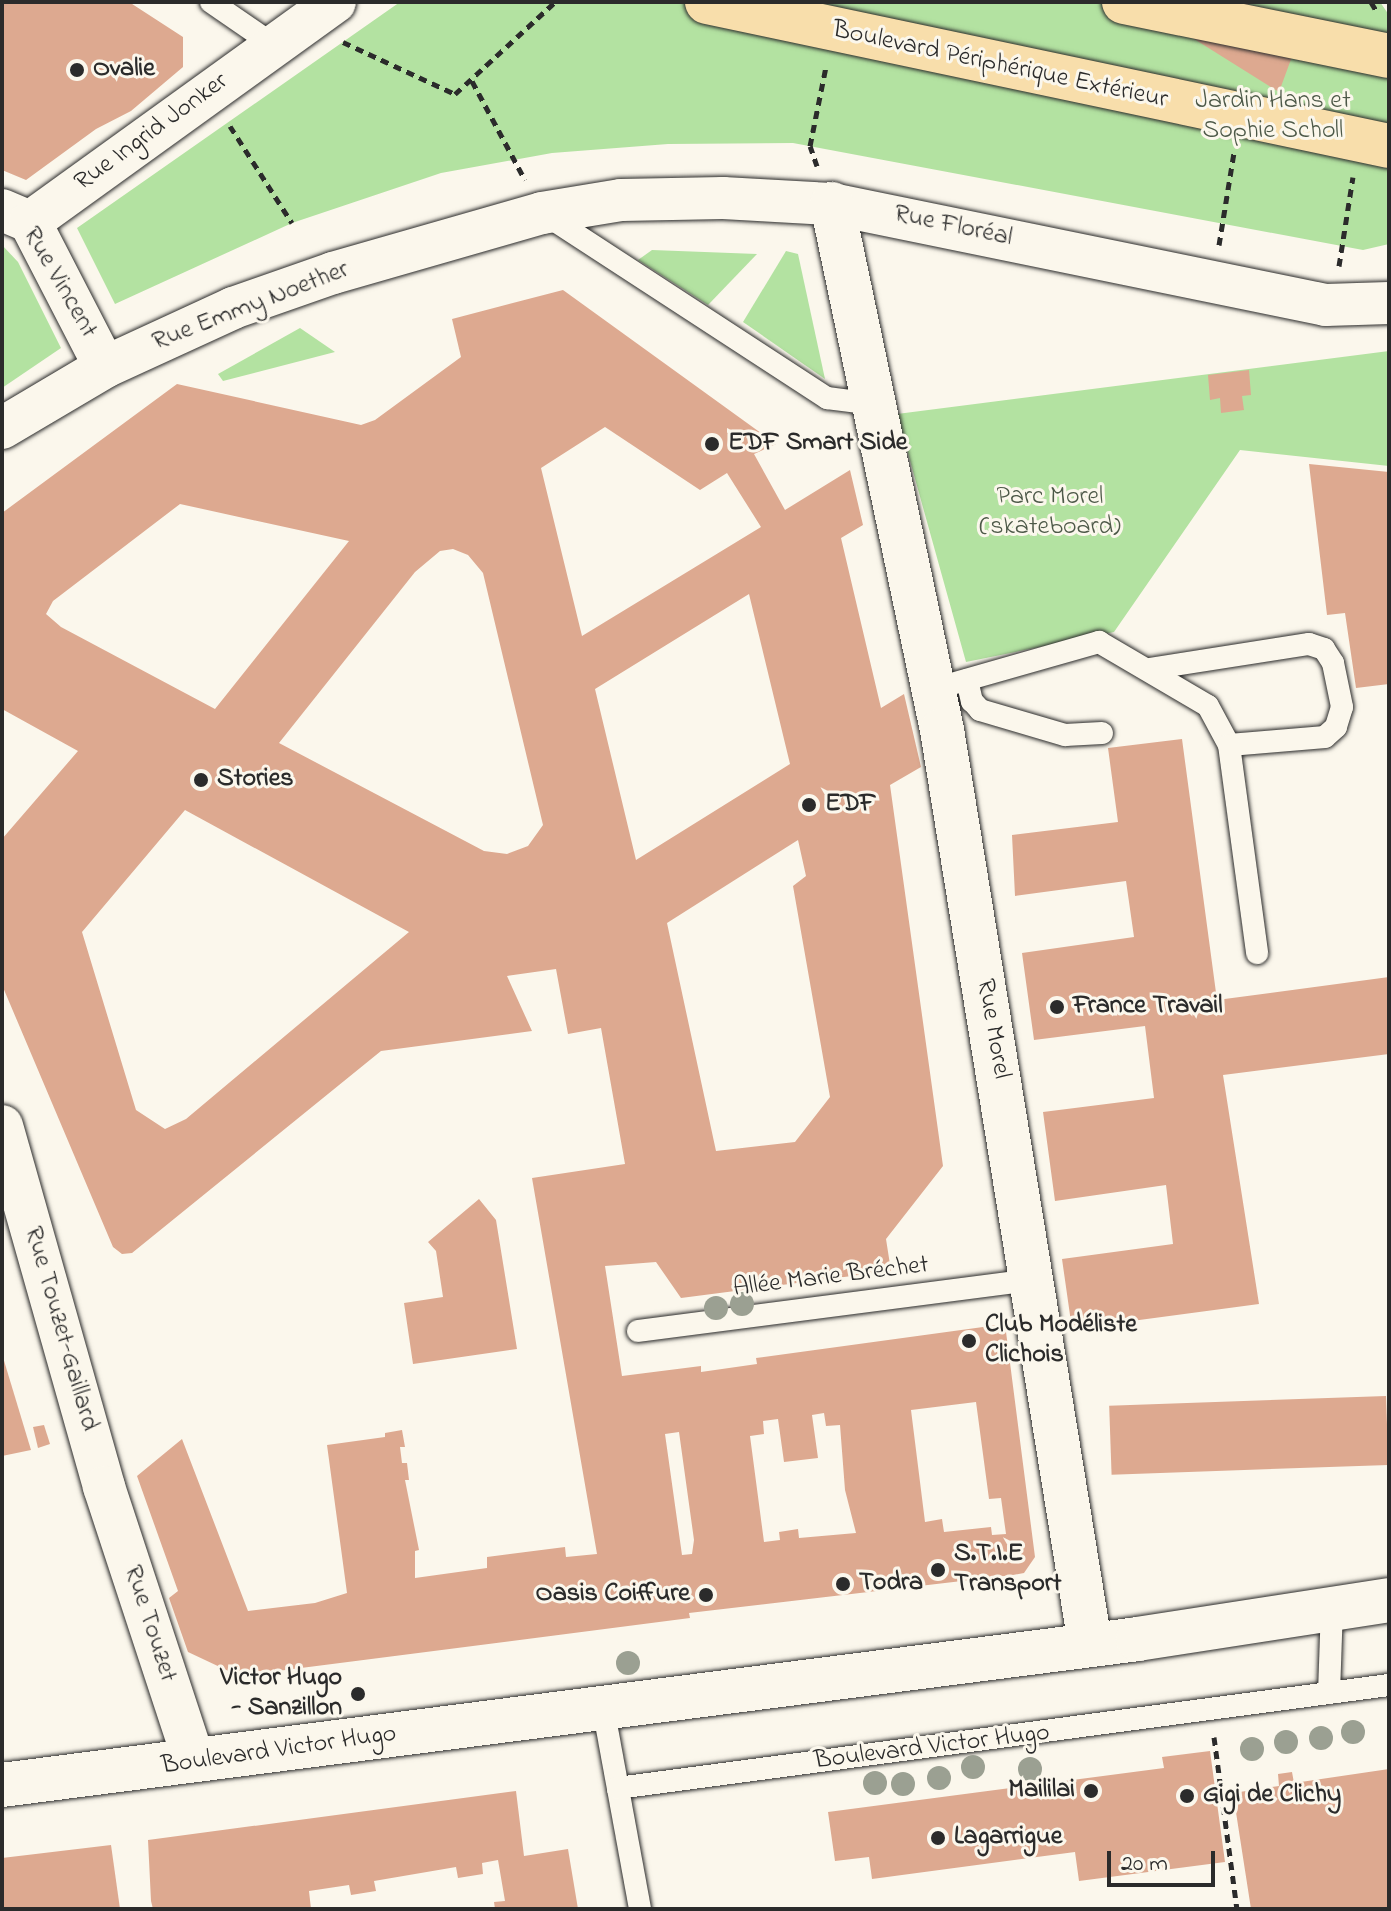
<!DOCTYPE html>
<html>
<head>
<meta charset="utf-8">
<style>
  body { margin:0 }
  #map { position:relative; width:1391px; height:1911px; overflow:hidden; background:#fbf7ec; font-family:"Indie Flower",sans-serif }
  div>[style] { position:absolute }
  .green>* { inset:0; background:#b3e2a1 }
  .building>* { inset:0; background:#dda990; transform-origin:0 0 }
  .path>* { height:5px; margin-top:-2.5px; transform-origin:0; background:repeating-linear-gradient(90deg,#2b2b2b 0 8px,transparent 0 14px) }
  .roads { filter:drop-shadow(0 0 2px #2b2b2b) drop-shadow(0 0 2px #2b2b2b) }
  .service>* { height:22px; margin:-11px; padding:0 11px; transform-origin:11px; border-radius:11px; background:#fbf7ec }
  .minor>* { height:42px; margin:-21px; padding:0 21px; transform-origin:21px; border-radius:21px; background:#fbf7ec }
  .tertiary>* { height:44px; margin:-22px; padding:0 22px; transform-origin:22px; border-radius:22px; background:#fbf7ec }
  .secondary>* { height:44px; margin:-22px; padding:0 22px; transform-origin:22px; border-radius:22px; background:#fbf7ec }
  .bridges { filter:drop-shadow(0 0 2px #2b2b2b) drop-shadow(0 0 2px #2b2b2b) }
  .trunk-bridge>* { height:44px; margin:-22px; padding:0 22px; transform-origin:22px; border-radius:22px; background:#f8deab }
  .trees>* { width:24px; height:24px; margin:-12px; border-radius:50%; background:#9ba092 }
  .dots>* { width:22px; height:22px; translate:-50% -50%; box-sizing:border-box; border:4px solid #fbf7ec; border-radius:50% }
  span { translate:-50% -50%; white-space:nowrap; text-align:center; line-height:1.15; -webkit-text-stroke:6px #fbf7ec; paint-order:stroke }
  .street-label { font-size:26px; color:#2b2b2b }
  .poi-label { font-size:26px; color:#2b2b2b; font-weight:700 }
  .left { translate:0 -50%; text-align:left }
  .right { translate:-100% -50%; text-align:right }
  .park-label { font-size:26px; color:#4d5948 }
  .frame { position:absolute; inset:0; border:4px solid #2b2b2b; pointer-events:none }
  .scale { position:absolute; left:1107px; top:1851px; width:108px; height:36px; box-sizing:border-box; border:4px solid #2b2b2b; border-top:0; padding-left:10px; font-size:24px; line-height:28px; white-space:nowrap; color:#2b2b2b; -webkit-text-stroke:6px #fbf7ec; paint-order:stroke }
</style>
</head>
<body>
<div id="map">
  <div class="green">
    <div style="clip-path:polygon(400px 2px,1380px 2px,1389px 15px,1389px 244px,1363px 250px,793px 143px,668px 144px,552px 153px,441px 173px,292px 223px,115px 304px,77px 228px)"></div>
    <div style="clip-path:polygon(2px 245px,18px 262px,61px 348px,2px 388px)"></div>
    <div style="clip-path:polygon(652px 250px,757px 254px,708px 305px,638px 260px)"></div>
    <div style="clip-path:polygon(786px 251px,798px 254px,825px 379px,743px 322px)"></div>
    <div style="clip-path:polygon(300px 328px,335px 352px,223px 381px,218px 374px)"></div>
    <div style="clip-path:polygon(1389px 351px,1389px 466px,1240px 450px,1114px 632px,966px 662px,897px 414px)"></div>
  </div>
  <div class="building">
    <div style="clip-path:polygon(2px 2px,129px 2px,183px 37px,183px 67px,131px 111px,96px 129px,26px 180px,2px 170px)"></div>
    <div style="clip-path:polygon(1192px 2px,1249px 2px,1247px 10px,1297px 43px,1279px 92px,1175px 27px)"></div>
    <div style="clip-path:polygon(evenodd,563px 290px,776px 444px,754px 454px,785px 510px,850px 470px,863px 525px,841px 538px,881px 708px,904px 694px,921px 767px,890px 785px,943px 1166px,886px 1239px,891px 1271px,681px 1298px,656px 1262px,605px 1266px,622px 1376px,701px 1366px,701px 1372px,757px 1364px,756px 1358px,1005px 1324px,1035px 1557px,1024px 1573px,1013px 1575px,689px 1613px,690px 1618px,239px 1676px,188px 1652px,169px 1598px,178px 1591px,137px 1476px,182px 1439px,248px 1611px,315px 1603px,347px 1593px,327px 1445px,385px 1437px,385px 1433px,402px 1430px,405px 1447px,400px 1447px,402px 1463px,407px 1463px,409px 1480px,405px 1480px,419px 1550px,415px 1551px,415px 1578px,487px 1568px,487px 1557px,565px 1547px,566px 1557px,597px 1554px,532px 1178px,625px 1164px,601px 1028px,568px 1034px,556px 969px,507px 976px,532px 1031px,381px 1051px,132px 1253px,122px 1254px,113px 1247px,2px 985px,2px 839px,78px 751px,2px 709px,2px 513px,177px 384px,361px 425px,375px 420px,461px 357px,452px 319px,563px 290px,605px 427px,700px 490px,727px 473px,761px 527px,582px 636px,541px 468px,605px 427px,563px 290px,180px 504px,349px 541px,215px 709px,61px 627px,46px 614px,53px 601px,180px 504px,563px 290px,453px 549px,468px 555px,483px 573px,543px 825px,528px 846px,507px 854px,484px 851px,279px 743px,415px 572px,440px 551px,453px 549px,563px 290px,749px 594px,790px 764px,636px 860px,595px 689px,749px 594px,563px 290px,185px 810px,409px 932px,186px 1119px,165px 1129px,136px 1110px,82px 932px,185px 810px,563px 290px,798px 840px,806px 876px,793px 886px,830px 1097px,795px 1142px,716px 1151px,667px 923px,798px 840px,563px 290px,976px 1402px,989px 1499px,1001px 1498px,1006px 1534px,992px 1535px,991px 1527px,944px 1532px,942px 1519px,925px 1522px,911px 1410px,976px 1402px,563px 290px,824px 1413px,826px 1426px,840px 1425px,845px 1490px,856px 1533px,799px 1538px,798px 1529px,779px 1532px,780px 1540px,764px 1542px,750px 1436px,764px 1434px,763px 1421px,778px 1419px,784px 1462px,818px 1458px,812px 1415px,824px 1413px,563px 290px,679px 1432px,694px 1540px,692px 1554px,682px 1555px,665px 1434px,679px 1432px)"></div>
    <div style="clip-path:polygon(1249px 370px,1251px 395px,1242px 396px,1244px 410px,1221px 413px,1220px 398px,1210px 400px,1208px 375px)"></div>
    <div style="clip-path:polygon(1309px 464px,1389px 472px,1389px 684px,1356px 688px,1345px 613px,1327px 615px)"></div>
    <div style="clip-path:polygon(1182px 739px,1217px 1000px,1389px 977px,1389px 1054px,1223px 1075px,1259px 1304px,1072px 1329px,1062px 1259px,1173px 1244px,1166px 1185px,1055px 1201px,1043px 1112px,1154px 1098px,1145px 1026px,1034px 1040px,1022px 953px,1134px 937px,1126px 881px,1015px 896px,1012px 835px,1118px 822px,1108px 748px)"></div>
    <div style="clip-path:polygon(479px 1199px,496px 1220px,517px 1349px,413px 1364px,404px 1303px,443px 1297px,436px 1251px,428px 1242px)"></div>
    <div style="clip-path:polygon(2px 1354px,31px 1450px,2px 1456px)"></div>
    <div style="left:1386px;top:1396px;width:69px;height:277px;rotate:88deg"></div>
    <div style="clip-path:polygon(44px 1425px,50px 1444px,38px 1448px,33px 1427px)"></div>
    <div style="clip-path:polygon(1210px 1751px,1225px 1862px,1079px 1881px,1075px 1852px,872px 1879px,869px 1857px,835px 1861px,828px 1812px,1164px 1768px,1162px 1757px)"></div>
    <div style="clip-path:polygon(1389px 1769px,1389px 1909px,1251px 1909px,1233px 1793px,1279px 1786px,1278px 1774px,1292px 1772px,1294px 1783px)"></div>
    <div style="clip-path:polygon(516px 1791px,524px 1856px,568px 1849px,578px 1909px,495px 1909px,494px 1902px,505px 1901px,498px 1860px,482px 1863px,483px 1874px,458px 1878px,456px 1867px,374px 1881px,376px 1891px,351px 1895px,349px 1885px,309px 1891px,311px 1909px,153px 1909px,151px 1901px,148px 1840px)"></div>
    <div style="clip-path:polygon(111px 1845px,120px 1909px,2px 1909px,2px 1858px)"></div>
  </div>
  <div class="path">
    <div style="left:1371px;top:2px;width:12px;rotate:59deg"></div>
    <div style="left:343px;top:42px;width:123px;rotate:24.9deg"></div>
    <div style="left:455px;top:94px;width:136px;rotate:-42.6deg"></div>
    <div style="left:472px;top:81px;width:112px;rotate:61.8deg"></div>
    <div style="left:230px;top:126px;width:115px;rotate:57.4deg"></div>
    <div style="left:817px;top:166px;width:21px;rotate:-109deg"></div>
    <div style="left:810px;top:146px;width:81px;rotate:-78.6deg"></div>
    <div style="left:1219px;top:245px;width:94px;rotate:-80.8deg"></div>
    <div style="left:1339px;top:266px;width:90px;rotate:-81.1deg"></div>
    <div style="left:1214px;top:1737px;width:174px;rotate:82.4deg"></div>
  </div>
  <div class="roads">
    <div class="service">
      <div style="left:211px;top:2px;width:78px;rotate:34.5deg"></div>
      <div style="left:543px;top:213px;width:339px;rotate:33.1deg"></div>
      <div style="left:827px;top:398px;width:46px;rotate:7.4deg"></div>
      <div style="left:1149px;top:669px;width:162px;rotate:-8.9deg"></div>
      <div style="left:1309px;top:644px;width:16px;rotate:18deg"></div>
      <div style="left:1324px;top:649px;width:17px;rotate:57deg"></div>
      <div style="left:1333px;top:663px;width:45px;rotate:78.4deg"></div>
      <div style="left:1342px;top:707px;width:21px;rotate:107deg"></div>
      <div style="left:1336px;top:727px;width:15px;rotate:138deg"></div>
      <div style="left:1325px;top:737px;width:96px;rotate:175.2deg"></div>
      <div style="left:967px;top:680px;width:22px;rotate:77deg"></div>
      <div style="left:972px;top:701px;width:12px;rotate:48deg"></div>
      <div style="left:980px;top:710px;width:89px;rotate:16.4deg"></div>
      <div style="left:1065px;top:735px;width:37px;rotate:-3deg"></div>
      <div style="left:934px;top:689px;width:172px;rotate:-15.9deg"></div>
      <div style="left:1099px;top:642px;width:126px;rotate:30.4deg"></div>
      <div style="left:1208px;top:706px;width:44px;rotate:61.7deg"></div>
      <div style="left:1229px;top:745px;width:210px;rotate:82.3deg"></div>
      <div style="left:638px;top:1331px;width:396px;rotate:-7.4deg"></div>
      <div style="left:1329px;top:1693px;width:85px;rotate:-88deg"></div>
      <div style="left:603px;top:1707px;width:205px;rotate:79.6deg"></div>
      <div style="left:618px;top:1788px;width:778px;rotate:-7.61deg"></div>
    </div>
    <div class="minor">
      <div style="left:2px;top:210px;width:30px;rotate:23deg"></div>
      <div style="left:30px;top:222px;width:163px;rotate:62.7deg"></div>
      <div style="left:30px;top:222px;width:376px;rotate:-35.8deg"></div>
      <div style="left:2px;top:428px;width:120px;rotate:-30.6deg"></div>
      <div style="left:105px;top:367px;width:141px;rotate:-24.7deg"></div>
      <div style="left:233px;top:308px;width:106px;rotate:-19.3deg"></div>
      <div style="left:333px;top:273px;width:217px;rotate:-16deg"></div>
      <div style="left:542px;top:213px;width:80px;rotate:-9.3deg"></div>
      <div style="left:621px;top:200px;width:102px;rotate:-1.1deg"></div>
      <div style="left:723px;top:198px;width:109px;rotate:3.2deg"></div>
      <div style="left:832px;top:204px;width:504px;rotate:11.56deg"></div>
      <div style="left:1326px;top:305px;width:63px;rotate:-1.8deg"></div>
      <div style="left:2px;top:1126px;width:375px;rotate:74.2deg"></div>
      <div style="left:104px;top:1487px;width:288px;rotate:71.8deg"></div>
    </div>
    <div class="tertiary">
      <div style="left:832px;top:204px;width:537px;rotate:78.19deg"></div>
      <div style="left:942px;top:730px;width:926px;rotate:80.8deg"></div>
    </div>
    <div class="secondary">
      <div style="left:2px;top:1785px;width:1145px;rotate:-7.32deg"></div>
      <div style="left:1138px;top:1639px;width:254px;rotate:-8.8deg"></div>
    </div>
  </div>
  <div class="bridges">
    <div class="trunk-bridge">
      <div style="left:707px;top:2px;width:697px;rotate:11.92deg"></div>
      <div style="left:1124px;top:2px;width:270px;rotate:11.5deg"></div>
    </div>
  </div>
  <div class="trees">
    <div style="left:742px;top:1304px"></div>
    <div style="left:716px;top:1308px"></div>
    <div style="left:628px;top:1663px"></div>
    <div style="left:1353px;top:1732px"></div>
    <div style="left:1321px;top:1738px"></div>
    <div style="left:1286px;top:1742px"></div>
    <div style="left:1252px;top:1749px"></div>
    <div style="left:973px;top:1767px"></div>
    <div style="left:1030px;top:1769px"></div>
    <div style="left:939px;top:1778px"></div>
    <div style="left:875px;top:1783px"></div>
    <div style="left:903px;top:1784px"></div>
  </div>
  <div class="dots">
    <div style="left:77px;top:70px;background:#2b2b2b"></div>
    <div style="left:712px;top:444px;background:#2b2b2b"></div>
    <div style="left:201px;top:780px;background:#2b2b2b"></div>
    <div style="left:809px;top:805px;background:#2b2b2b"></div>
    <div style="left:1057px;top:1007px;background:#2b2b2b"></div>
    <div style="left:969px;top:1341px;background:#2b2b2b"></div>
    <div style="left:938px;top:1570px;background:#2b2b2b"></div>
    <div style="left:843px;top:1584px;background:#2b2b2b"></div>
    <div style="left:706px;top:1595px;background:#2b2b2b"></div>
    <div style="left:358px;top:1694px;background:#2b2b2b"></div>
    <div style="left:1091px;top:1791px;background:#2b2b2b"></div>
    <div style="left:1187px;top:1796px;background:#2b2b2b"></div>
    <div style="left:938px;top:1838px;background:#2b2b2b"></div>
  </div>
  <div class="street-label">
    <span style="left:1000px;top:66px;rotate:12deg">Boulevard Périphérique Extérieur</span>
    <span style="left:152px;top:133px;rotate:-36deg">Rue Ingrid Jonker</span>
    <span style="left:953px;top:227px;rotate:12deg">Rue Floréal</span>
    <span style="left:59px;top:283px;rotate:60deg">Rue Vincent</span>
    <span style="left:251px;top:307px;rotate:-21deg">Rue Emmy Noether</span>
    <span style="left:992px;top:1029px;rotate:80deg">Rue Morel</span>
    <span style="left:831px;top:1278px;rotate:-7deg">Allée Marie Bréchet</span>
    <span style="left:60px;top:1329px;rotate:74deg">Rue Touzet-Gaillard</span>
    <span style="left:149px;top:1624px;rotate:72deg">Rue Touzet</span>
    <span style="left:932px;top:1748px;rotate:-7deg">Boulevard Victor Hugo</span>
    <span style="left:279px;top:1751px;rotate:-8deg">Boulevard Victor Hugo</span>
  </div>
  <div class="poi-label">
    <span class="left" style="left:93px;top:70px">Ovalie</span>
    <span class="left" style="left:728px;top:444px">EDF Smart Side</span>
    <span class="left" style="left:217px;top:780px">Stories</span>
    <span class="left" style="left:825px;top:805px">EDF</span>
    <span class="left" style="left:1073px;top:1007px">France Travail</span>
    <span class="left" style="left:985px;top:1341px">Club Modéliste<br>Clichois</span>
    <span class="left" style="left:954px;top:1570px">S.T.I.E<br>Transport</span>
    <span class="left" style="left:859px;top:1584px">Todra</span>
    <span class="right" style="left:690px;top:1595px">Oasis Coiffure</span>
    <span class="right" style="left:342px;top:1694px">Victor Hugo<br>- Sanzillon</span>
    <span class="right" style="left:1075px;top:1791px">Maililai</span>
    <span class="left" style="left:1203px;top:1796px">Gigi de Clichy</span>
    <span class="left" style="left:954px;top:1838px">Lagarrigue</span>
  </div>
  <div class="park-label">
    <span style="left:1273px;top:117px">Jardin Hans et<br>Sophie Scholl</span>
    <span style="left:1050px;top:513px">Parc Morel<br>(skateboard)</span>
  </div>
  <div class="frame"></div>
  <div class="scale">20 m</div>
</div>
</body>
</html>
